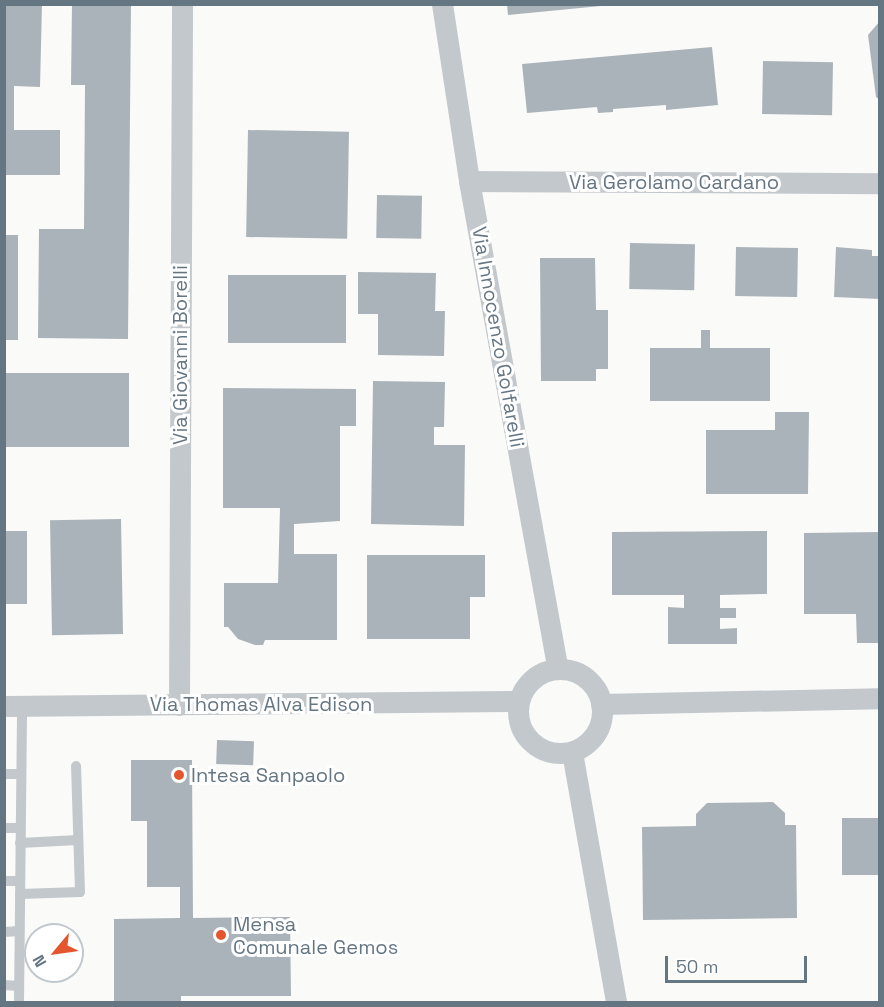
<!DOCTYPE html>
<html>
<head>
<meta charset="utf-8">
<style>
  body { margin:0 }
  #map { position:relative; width:884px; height:1007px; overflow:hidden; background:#fafaf8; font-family:"Space Grotesk",sans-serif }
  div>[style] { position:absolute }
  .building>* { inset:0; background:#aab3b9; transform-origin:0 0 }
  .service>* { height:10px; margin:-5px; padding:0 5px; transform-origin:5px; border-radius:5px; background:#c3c8cc }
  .minor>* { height:21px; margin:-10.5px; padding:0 10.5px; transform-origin:10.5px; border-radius:10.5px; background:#c3c8cc }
  .minor>.ring { margin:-10.5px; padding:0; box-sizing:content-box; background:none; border:21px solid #c3c8cc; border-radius:50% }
  .dots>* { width:16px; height:16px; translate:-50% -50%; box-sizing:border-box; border:3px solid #fff; border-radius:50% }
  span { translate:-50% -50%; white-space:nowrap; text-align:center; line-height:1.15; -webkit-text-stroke:6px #fff; paint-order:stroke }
  .street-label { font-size:20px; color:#657683 }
  .poi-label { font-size:20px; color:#657683 }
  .left { translate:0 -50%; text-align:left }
  .frame { position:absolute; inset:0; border:6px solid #657683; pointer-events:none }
  .north { position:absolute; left:24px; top:923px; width:60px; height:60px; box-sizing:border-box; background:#fff; border:2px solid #c1c8cd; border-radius:50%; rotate:241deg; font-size:16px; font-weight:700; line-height:24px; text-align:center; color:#657683 }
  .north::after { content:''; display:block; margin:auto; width:21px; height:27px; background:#e4572e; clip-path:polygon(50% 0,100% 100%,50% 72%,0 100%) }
  .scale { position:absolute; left:665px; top:956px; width:142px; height:27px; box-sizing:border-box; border:3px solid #657683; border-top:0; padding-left:8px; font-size:18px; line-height:21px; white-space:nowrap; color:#657683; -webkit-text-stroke:4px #fff; paint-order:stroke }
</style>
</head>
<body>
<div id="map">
  <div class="building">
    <div style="clip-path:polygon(4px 4px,42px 4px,40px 87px,14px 86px,14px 130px,60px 130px,60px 175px,4px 175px)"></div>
    <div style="clip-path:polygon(72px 4px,131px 4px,128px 339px,38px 338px,39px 229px,84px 229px,85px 85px,71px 85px)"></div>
    <div style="clip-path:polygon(507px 4px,601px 4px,601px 6px,508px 15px)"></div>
    <div style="clip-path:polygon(880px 21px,880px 100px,876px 97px,868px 35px)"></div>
    <div style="clip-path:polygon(712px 47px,718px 105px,666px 110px,666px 105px,613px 109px,613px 112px,598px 113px,597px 107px,527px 113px,522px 64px)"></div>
    <div style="left:763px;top:61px;width:70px;height:53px;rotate:1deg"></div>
    <div style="left:248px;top:130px;width:101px;height:107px;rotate:1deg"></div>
    <div style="left:377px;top:195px;width:45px;height:43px;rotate:1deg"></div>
    <div style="left:4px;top:235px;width:14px;height:105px"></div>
    <div style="left:630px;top:243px;width:65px;height:46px;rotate:1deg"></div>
    <div style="left:736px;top:247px;width:62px;height:49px;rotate:1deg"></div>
    <div style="clip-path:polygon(836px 247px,872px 250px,872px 256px,880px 256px,880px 299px,834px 297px)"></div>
    <div style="clip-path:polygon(540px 258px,595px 258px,596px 310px,608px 310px,608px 369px,596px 369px,596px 381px,541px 381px)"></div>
    <div style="clip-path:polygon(358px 272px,436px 273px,435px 311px,445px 311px,444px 356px,378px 355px,378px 314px,358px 314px)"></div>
    <div style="left:228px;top:275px;width:118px;height:68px"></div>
    <div style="clip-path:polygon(701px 330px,710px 330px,710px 348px,770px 348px,770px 401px,650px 401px,650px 348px,701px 348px)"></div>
    <div style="left:4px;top:373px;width:125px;height:74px"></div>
    <div style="clip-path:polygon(373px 381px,445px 382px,444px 427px,434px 427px,434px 445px,465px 445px,464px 526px,371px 524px)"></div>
    <div style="clip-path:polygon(223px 388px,356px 389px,356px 426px,340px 426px,340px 521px,294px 524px,294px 554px,337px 554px,337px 640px,265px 640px,263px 645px,255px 645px,238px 639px,228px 627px,224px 627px,224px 583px,278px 583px,280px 508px,223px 508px)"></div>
    <div style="clip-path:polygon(775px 412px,809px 412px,808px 494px,706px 494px,706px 430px,775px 430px)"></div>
    <div style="left:121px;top:519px;width:115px;height:71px;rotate:89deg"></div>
    <div style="left:4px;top:531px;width:23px;height:73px"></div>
    <div style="clip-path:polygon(767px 531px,767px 594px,720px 595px,720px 608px,736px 608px,736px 618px,720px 618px,720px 629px,737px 628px,737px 644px,668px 644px,668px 607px,684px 608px,684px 595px,612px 595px,612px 532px)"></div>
    <div style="clip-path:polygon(880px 532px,880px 643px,857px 643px,856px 614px,804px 614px,804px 533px)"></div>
    <div style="clip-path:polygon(367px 555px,485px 555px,485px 597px,470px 597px,470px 639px,367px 639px)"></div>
    <div style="left:217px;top:740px;width:37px;height:24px;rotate:2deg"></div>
    <div style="clip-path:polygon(131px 760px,192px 760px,193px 918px,290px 917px,291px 996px,181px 996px,181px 1002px,114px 1002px,114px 919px,180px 918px,180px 887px,147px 887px,147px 821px,131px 821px)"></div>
    <div style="clip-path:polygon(773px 802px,785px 813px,785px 825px,796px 825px,797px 918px,643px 920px,642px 827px,696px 826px,696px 814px,707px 803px)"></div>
    <div style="left:842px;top:818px;width:38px;height:57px"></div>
  </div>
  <div class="service">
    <div style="left:4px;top:774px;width:16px"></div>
    <div style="left:4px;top:828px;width:16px"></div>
    <div style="left:20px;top:843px;width:58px;rotate:-3deg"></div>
    <div style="left:4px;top:881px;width:16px"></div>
    <div style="left:20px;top:894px;width:60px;rotate:-1.9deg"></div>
    <div style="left:80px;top:892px;width:126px;rotate:-91.8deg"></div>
    <div style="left:4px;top:932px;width:15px;rotate:-4deg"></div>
    <div style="left:4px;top:985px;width:15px;rotate:4deg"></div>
    <div style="left:19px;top:1002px;width:297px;rotate:-89.4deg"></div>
  </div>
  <div class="minor">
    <div style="left:442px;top:4px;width:179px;rotate:81.3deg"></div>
    <div style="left:469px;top:181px;width:496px;rotate:79.7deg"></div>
    <div style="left:469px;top:181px;width:411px;rotate:0.3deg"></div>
    <div class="ring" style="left:518px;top:669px;width:63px;height:63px"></div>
    <div style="left:601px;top:704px;width:279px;rotate:-1.2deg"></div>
    <div style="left:179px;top:705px;width:701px;rotate:-89.75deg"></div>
    <div style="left:4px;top:706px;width:514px;rotate:-0.56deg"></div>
    <div style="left:572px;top:752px;width:254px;rotate:80deg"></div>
  </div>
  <div class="dots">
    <div style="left:179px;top:775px;background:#e4572e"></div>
    <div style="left:221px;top:935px;background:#e4572e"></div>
  </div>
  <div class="street-label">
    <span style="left:674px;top:182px">Via Gerolamo Cardano</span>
    <span style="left:498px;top:337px;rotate:80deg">Via Innocenzo Golfarelli</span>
    <span style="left:180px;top:355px;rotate:-90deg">Via Giovanni Borelli</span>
    <span style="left:261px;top:704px">Via Thomas Alva Edison</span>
  </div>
  <div class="poi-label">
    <span class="left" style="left:191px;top:775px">Intesa Sanpaolo</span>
    <span class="left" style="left:233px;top:936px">Mensa<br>Comunale Gemos</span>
  </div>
  <div class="frame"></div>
  <div class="north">N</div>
  <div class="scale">50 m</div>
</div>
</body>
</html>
